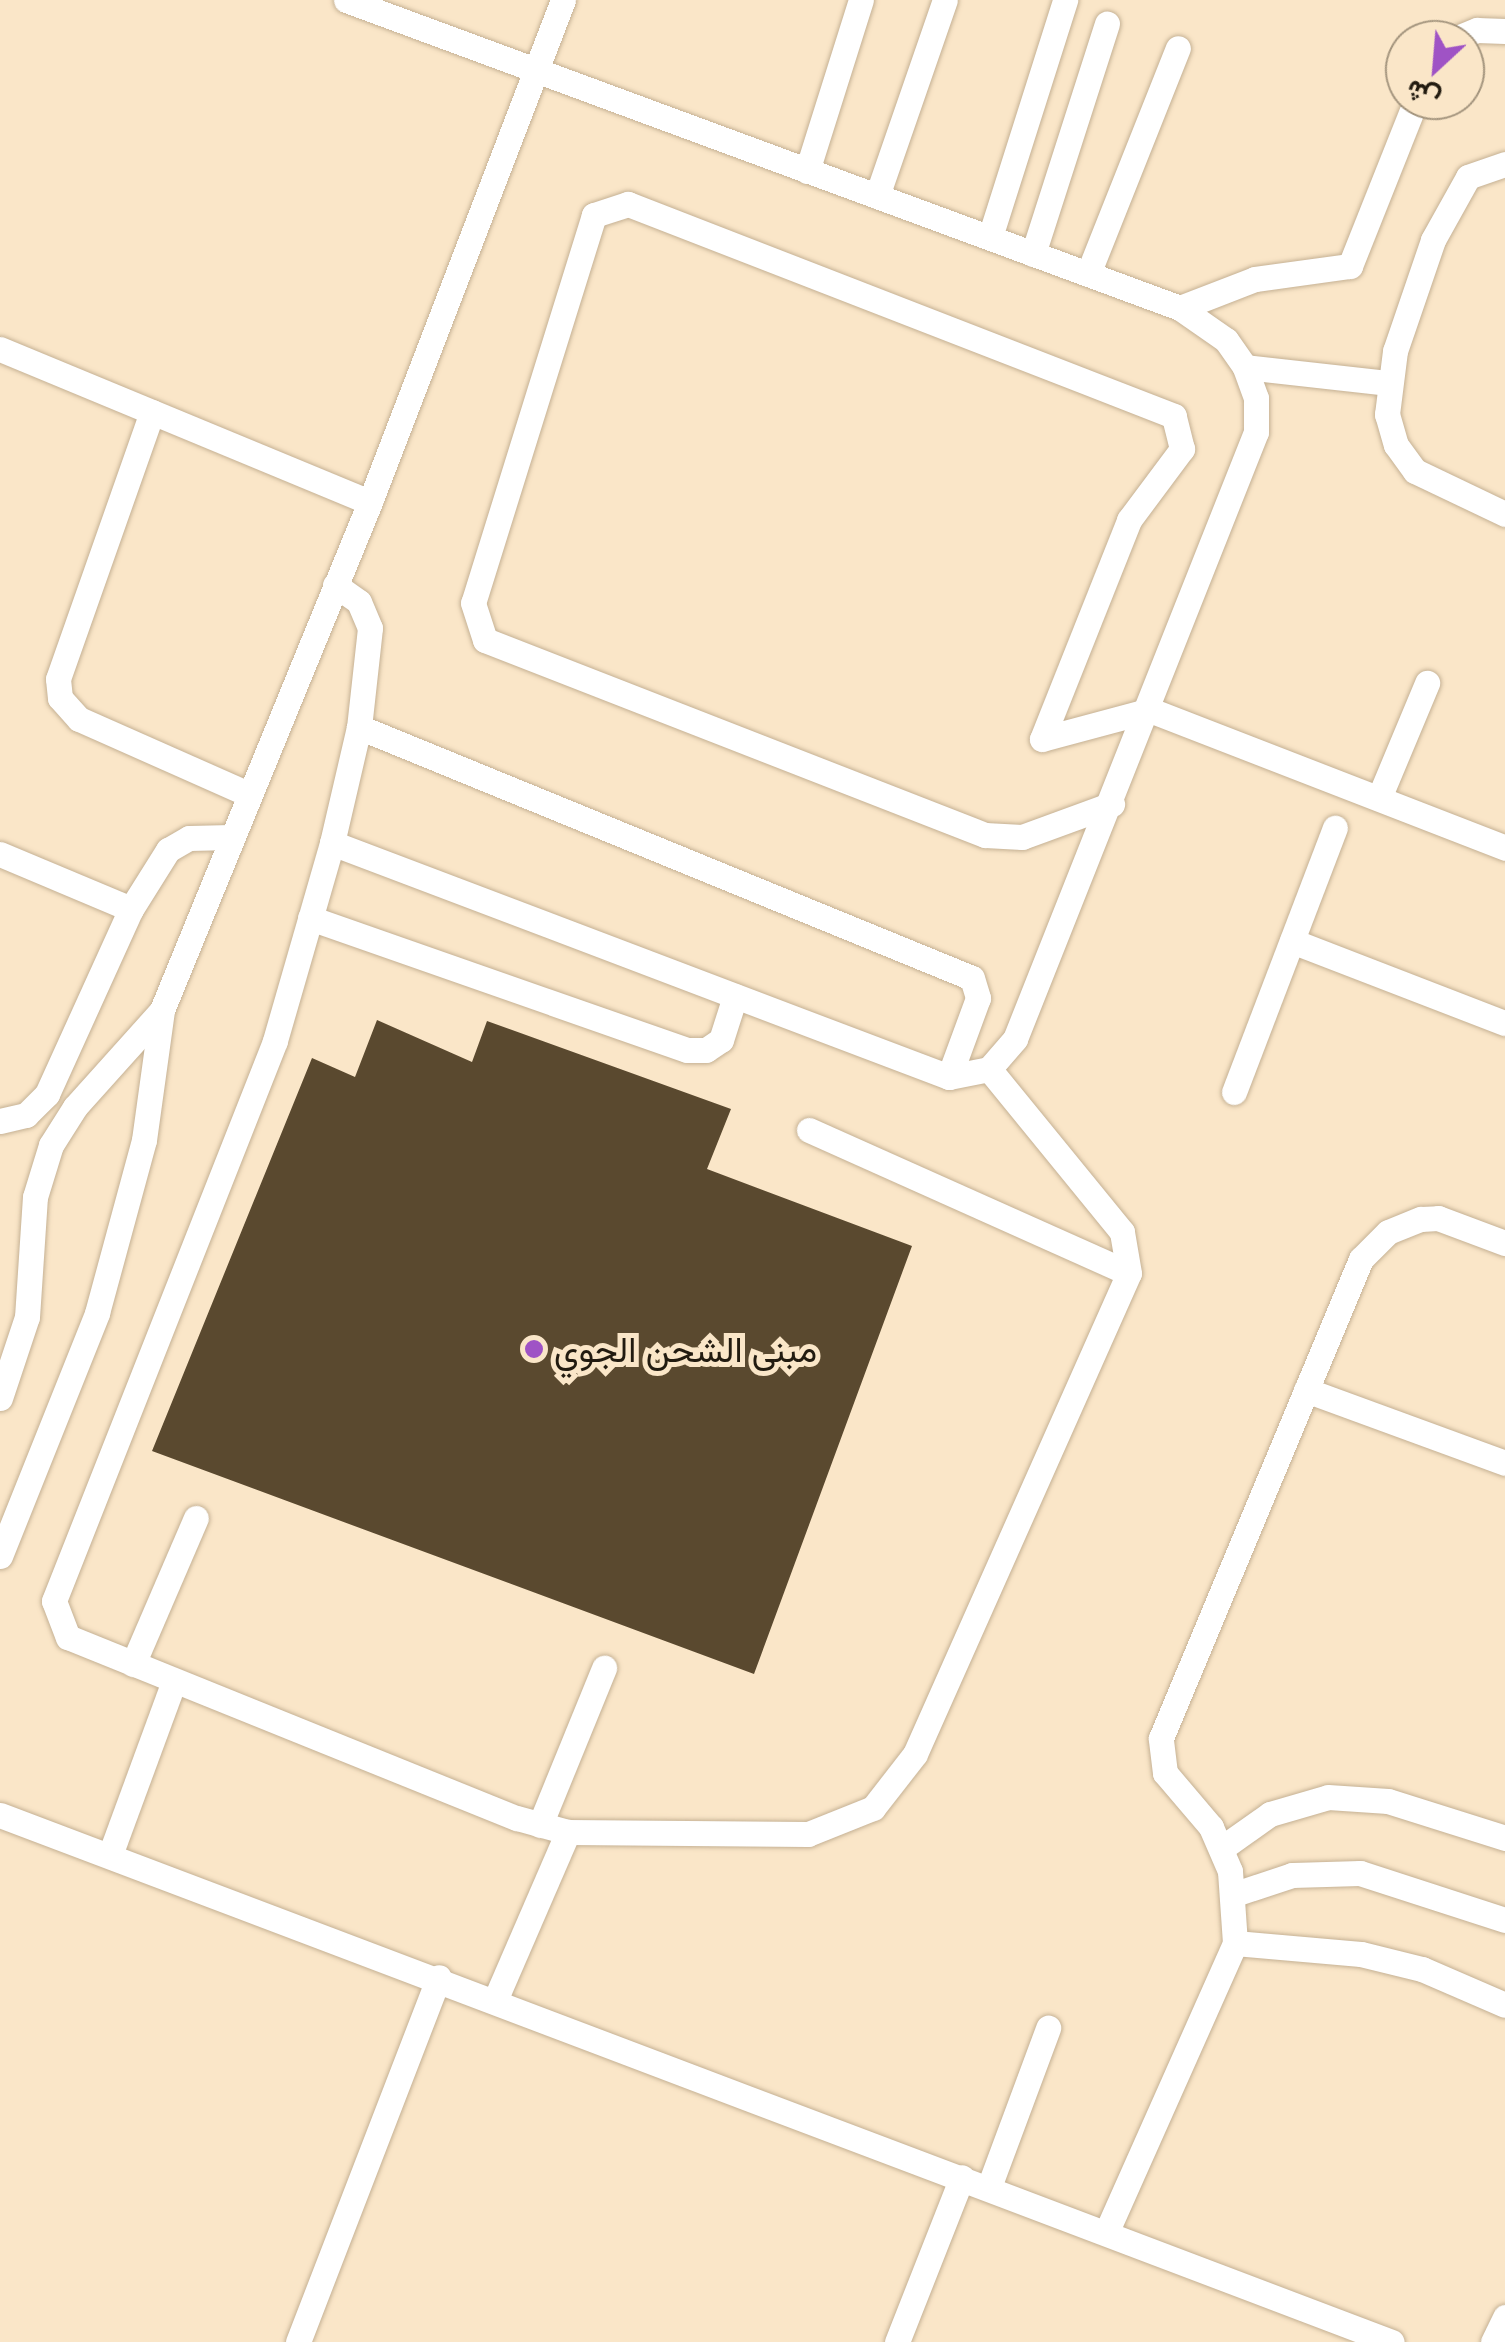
<!DOCTYPE html>
<html>
<head>
<meta charset="utf-8">
<style>
  body { margin:0 }
  #map { position:relative; width:1505px; height:2342px; overflow:hidden; background:#fae6c8; font-family:"PT Sans",Vazirmatn,sans-serif }
  div>[style] { position:absolute }
  .building>* { inset:0; background:#5a492f }
  .roads { filter:drop-shadow(0 0 2px #c5b194) drop-shadow(0 0 2px #c5b194) }
  .service>* { height:25px; margin:-12.5px; padding:0 12.5px; transform-origin:12.5px; border-radius:12.5px; background:#fff }
  .dots>* { width:28px; height:28px; translate:-50% -50%; box-sizing:border-box; border:5px solid #fae6c8; border-radius:50% }
  span { translate:-50% -50%; white-space:nowrap; text-align:center; line-height:1.15; -webkit-text-stroke:10px #fae6c8; paint-order:stroke }
  .poi-label { font-size:35px; color:#221b10 }
  .left { translate:0 -50%; text-align:left }
  .north { position:absolute; left:1385px; top:20px; width:100px; height:100px; box-sizing:border-box; background:#fae6c8; border:2px solid #a4957e; border-radius:50%; rotate:206deg; font-size:28px; font-weight:700; line-height:40px; text-align:center; color:#221b10 }
  .north::after { content:''; display:block; margin:auto; width:35px; height:45px; background:#9f53c5; clip-path:polygon(50% 0,100% 100%,50% 72%,0 100%) }
</style>
</head>
<body>
<div id="map">
  <div class="building">
    <div style="clip-path:polygon(377px 1020px,472px 1062px,487px 1021px,731px 1109px,707px 1169px,912px 1246px,754px 1674px,152px 1451px,312px 1058px,355px 1077px)"></div>
  </div>
  <div class="roads">
    <div class="service">
      <div style="left:1452px;top:40px;width:27px;rotate:-22deg"></div>
      <div style="left:1477px;top:30px;width:28px;rotate:2deg"></div>
      <div style="left:1505px;top:164px;width:39px;rotate:161deg"></div>
      <div style="left:1468px;top:177px;width:72px;rotate:119.1deg"></div>
      <div style="left:1433px;top:240px;width:117px;rotate:108.9deg"></div>
      <div style="left:1395px;top:351px;width:64px;rotate:97.2deg"></div>
      <div style="left:1387px;top:414px;width:32px;rotate:74deg"></div>
      <div style="left:1396px;top:445px;width:32px;rotate:54deg"></div>
      <div style="left:1415px;top:471px;width:100px;rotate:25.5deg"></div>
      <div style="left:807px;top:171px;width:179px;rotate:-72.5deg"></div>
      <div style="left:877px;top:196px;width:207px;rotate:-70.9deg"></div>
      <div style="left:990px;top:237px;width:249px;rotate:-72.4deg"></div>
      <div style="left:1033px;top:254px;width:242px;rotate:-72.2deg"></div>
      <div style="left:1088px;top:274px;width:243px;rotate:-68.3deg"></div>
      <div style="left:1180px;top:308px;width:80px;rotate:-21.1deg"></div>
      <div style="left:1255px;top:279px;width:96px;rotate:-7.8deg"></div>
      <div style="left:1350px;top:266px;width:179px;rotate:-68.3deg"></div>
      <div style="left:0;top:349px;width:400px;rotate:22.5deg"></div>
      <div style="left:1245px;top:367px;width:144px;rotate:6.4deg"></div>
      <div style="left:152px;top:412px;width:283px;rotate:109.4deg"></div>
      <div style="left:58px;top:679px;width:19px;rotate:84deg"></div>
      <div style="left:60px;top:698px;width:28px;rotate:48deg"></div>
      <div style="left:79px;top:719px;width:185px;rotate:23.9deg"></div>
      <div style="left:335px;top:585px;width:29px;rotate:35deg"></div>
      <div style="left:359px;top:602px;width:28px;rotate:67deg"></div>
      <div style="left:370px;top:628px;width:100px;rotate:96.3deg"></div>
      <div style="left:359px;top:727px;width:119px;rotate:103.1deg"></div>
      <div style="left:332px;top:843px;width:206px;rotate:106.1deg"></div>
      <div style="left:275px;top:1041px;width:602px;rotate:111.54deg"></div>
      <div style="left:54px;top:1601px;width:39px;rotate:69deg"></div>
      <div style="left:68px;top:1637px;width:484px;rotate:22deg"></div>
      <div style="left:517px;top:1818px;width:53px;rotate:15.4deg"></div>
      <div style="left:568px;top:1832px;width:240px;rotate:0.5deg"></div>
      <div style="left:808px;top:1834px;width:70px;rotate:-21.8deg"></div>
      <div style="left:873px;top:1808px;width:68px;rotate:-52.1deg"></div>
      <div style="left:915px;top:1754px;width:526px;rotate:-66.02deg"></div>
      <div style="left:1129px;top:1273px;width:42px;rotate:-99.7deg"></div>
      <div style="left:1122px;top:1232px;width:210px;rotate:-129.2deg"></div>
      <div style="left:359px;top:727px;width:662px;rotate:22.27deg"></div>
      <div style="left:972px;top:978px;width:21px;rotate:73deg"></div>
      <div style="left:978px;top:998px;width:84px;rotate:110.2deg"></div>
      <div style="left:1042px;top:739px;width:236px;rotate:-68.3deg"></div>
      <div style="left:1129px;top:520px;width:89px;rotate:-53.3deg"></div>
      <div style="left:1182px;top:449px;width:34px;rotate:-104deg"></div>
      <div style="left:1174px;top:416px;width:586px;rotate:-158.78deg"></div>
      <div style="left:628px;top:204px;width:36px;rotate:162deg"></div>
      <div style="left:594px;top:215px;width:406px;rotate:107.3deg"></div>
      <div style="left:473px;top:603px;width:39px;rotate:72deg"></div>
      <div style="left:485px;top:640px;width:537px;rotate:21.31deg"></div>
      <div style="left:985px;top:835px;width:37px;rotate:3deg"></div>
      <div style="left:1022px;top:837px;width:96px;rotate:-20.1deg"></div>
      <div style="left:1042px;top:739px;width:112px;rotate:-15deg"></div>
      <div style="left:1150px;top:710px;width:381px;rotate:21.2deg"></div>
      <div style="left:1379px;top:798px;width:125px;rotate:-67.3deg"></div>
      <div style="left:332px;top:843px;width:660px;rotate:20.77deg"></div>
      <div style="left:949px;top:1077px;width:41px;rotate:-11.3deg"></div>
      <div style="left:989px;top:1069px;width:40px;rotate:-49deg"></div>
      <div style="left:1015px;top:1039px;width:653px;rotate:-68.35deg"></div>
      <div style="left:1256px;top:432px;width:34px;rotate:-90deg"></div>
      <div style="left:1256px;top:398px;width:33px;rotate:-110deg"></div>
      <div style="left:1245px;top:367px;width:33px;rotate:-125deg"></div>
      <div style="left:1226px;top:340px;width:56px;rotate:-145.2deg"></div>
      <div style="left:1180px;top:308px;width:889px;rotate:-159.73deg"></div>
      <div style="left:0;top:854px;width:142px;rotate:22.8deg"></div>
      <div style="left:310px;top:918px;width:399px;rotate:19.3deg"></div>
      <div style="left:687px;top:1050px;width:19px"></div>
      <div style="left:706px;top:1050px;width:18px;rotate:-34deg"></div>
      <div style="left:721px;top:1040px;width:46px;rotate:-72.3deg"></div>
      <div style="left:1292px;top:941px;width:228px;rotate:21.1deg"></div>
      <div style="left:1234px;top:1092px;width:283px;rotate:-69.1deg"></div>
      <div style="left:0;top:1121px;width:27px;rotate:-13deg"></div>
      <div style="left:26px;top:1115px;width:30px;rotate:-45deg"></div>
      <div style="left:47px;top:1094px;width:203px;rotate:-65.6deg"></div>
      <div style="left:131px;top:909px;width:70px;rotate:-57.9deg"></div>
      <div style="left:168px;top:850px;width:24px;rotate:-30deg"></div>
      <div style="left:189px;top:838px;width:42px;rotate:-1.4deg"></div>
      <div style="left:809px;top:1130px;width:350px;rotate:24.1deg"></div>
      <div style="left:1306px;top:1390px;width:212px;rotate:20.1deg"></div>
      <div style="left:0;top:1398px;width:85px;rotate:-71.6deg"></div>
      <div style="left:27px;top:1317px;width:120px;rotate:-86.2deg"></div>
      <div style="left:35px;top:1197px;width:54px;rotate:-72.9deg"></div>
      <div style="left:51px;top:1145px;width:45px;rotate:-57.7deg"></div>
      <div style="left:75px;top:1107px;width:130px;rotate:-48.1deg"></div>
      <div style="left:0;top:1556px;width:262px;rotate:-68.2deg"></div>
      <div style="left:97px;top:1313px;width:179px;rotate:-74.8deg"></div>
      <div style="left:144px;top:1140px;width:131px;rotate:-82.1deg"></div>
      <div style="left:162px;top:1010px;width:549px;rotate:-67.73deg"></div>
      <div style="left:370px;top:502px;width:538px;rotate:-68.97deg"></div>
      <div style="left:133px;top:1664px;width:159px;rotate:-66.7deg"></div>
      <div style="left:0;top:1815px;width:1488px;rotate:20.74deg"></div>
      <div style="left:540px;top:1825px;width:170px;rotate:-67.8deg"></div>
      <div style="left:1222px;top:1848px;width:59px;rotate:-35.3deg"></div>
      <div style="left:1270px;top:1814px;width:60px;rotate:-16.3deg"></div>
      <div style="left:1328px;top:1797px;width:60px;rotate:3.8deg"></div>
      <div style="left:1388px;top:1801px;width:123px;rotate:17.5deg"></div>
      <div style="left:110px;top:1855px;width:185px;rotate:-69.8deg"></div>
      <div style="left:1235px;top:1894px;width:60px;rotate:-18.4deg"></div>
      <div style="left:1292px;top:1875px;width:68px;rotate:-1.7deg"></div>
      <div style="left:1360px;top:1873px;width:152px;rotate:18deg"></div>
      <div style="left:1235px;top:1943px;width:126px;rotate:5deg"></div>
      <div style="left:1361px;top:1954px;width:63px;rotate:13.8deg"></div>
      <div style="left:1422px;top:1969px;width:90px;rotate:23.4deg"></div>
      <div style="left:496px;top:1998px;width:181px;rotate:-66.6deg"></div>
      <div style="left:989px;top:2187px;width:170px;rotate:-69.6deg"></div>
      <div style="left:1106px;top:2233px;width:317px;rotate:-66deg"></div>
      <div style="left:1235px;top:1943px;width:72px;rotate:-94deg"></div>
      <div style="left:1230px;top:1871px;width:48px;rotate:-113.4deg"></div>
      <div style="left:1211px;top:1827px;width:71px;rotate:-130.4deg"></div>
      <div style="left:1165px;top:1773px;width:35px;rotate:-97deg"></div>
      <div style="left:1161px;top:1738px;width:519px;rotate:-67.34deg"></div>
      <div style="left:1361px;top:1259px;width:38px;rotate:-45deg"></div>
      <div style="left:1388px;top:1232px;width:35px;rotate:-22deg"></div>
      <div style="left:1421px;top:1219px;width:17px;rotate:-3deg"></div>
      <div style="left:1438px;top:1218px;width:72px;rotate:20.5deg"></div>
      <div style="left:298px;top:2342px;width:391px;rotate:-68.9deg"></div>
      <div style="left:897px;top:2342px;width:177px;rotate:-68.5deg"></div>
      <div style="left:1493px;top:2342px;width:28px;rotate:-64deg"></div>
    </div>
  </div>
  <div class="dots">
    <div style="left:534px;top:1349px;background:#9f53c5"></div>
  </div>
  <div class="poi-label">
    <span class="left" style="left:554px;top:1349px">مبنى الشحن الجوي</span>
  </div>
  <div class="north">ش</div>
</div>
</body>
</html>
